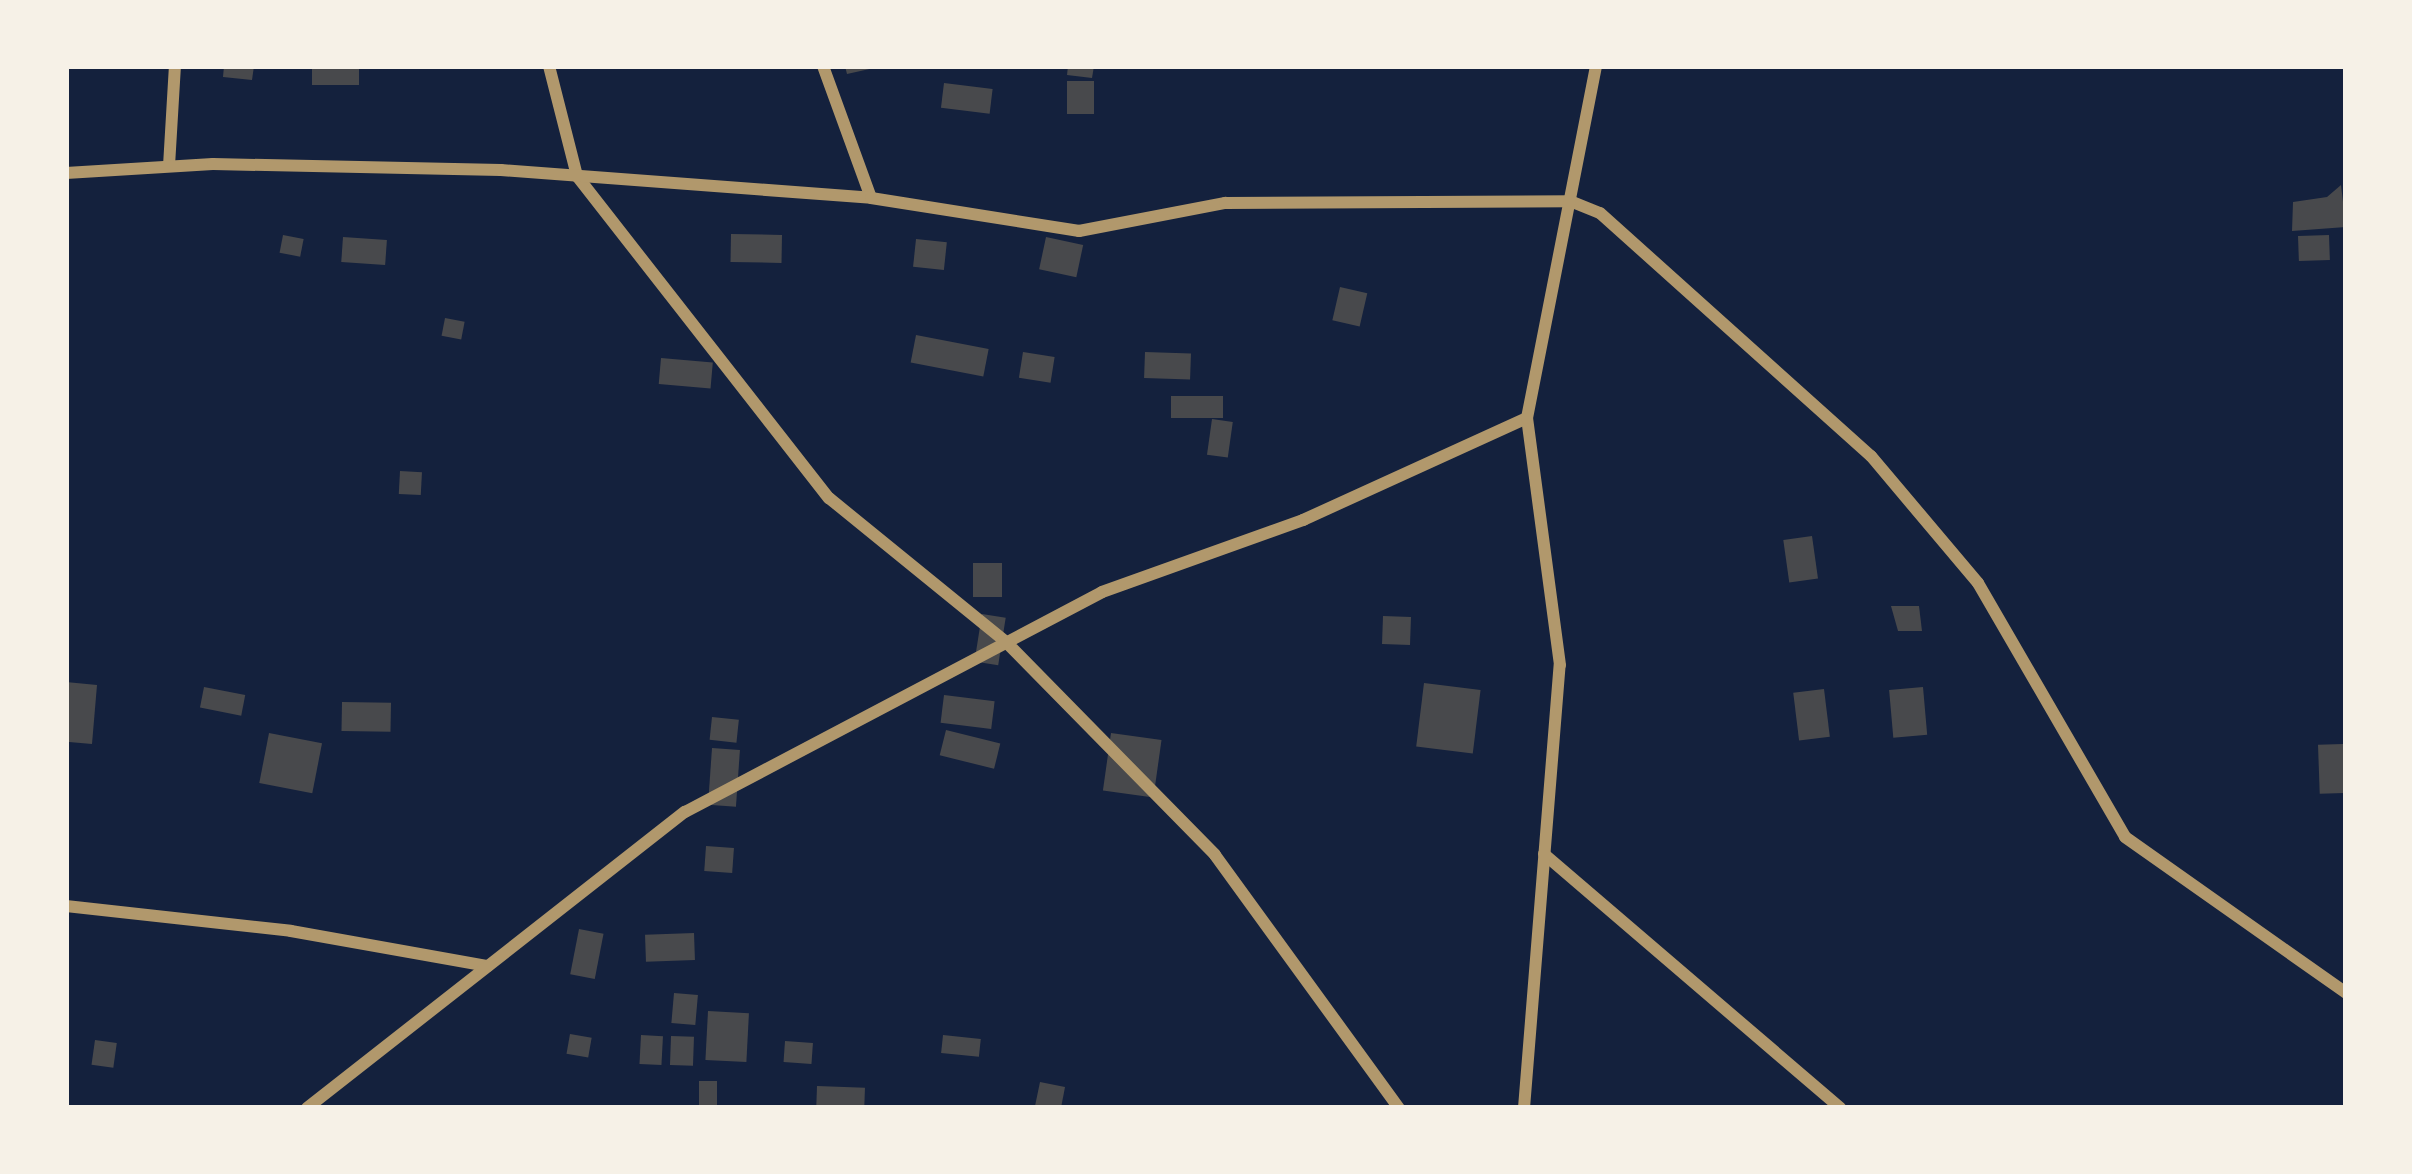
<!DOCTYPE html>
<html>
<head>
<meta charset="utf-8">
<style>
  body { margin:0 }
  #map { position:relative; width:2412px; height:1174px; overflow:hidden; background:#14213d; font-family:Karla,sans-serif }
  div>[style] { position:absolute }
  .building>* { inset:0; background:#48494c; transform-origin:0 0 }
  .minor>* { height:12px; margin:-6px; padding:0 6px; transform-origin:6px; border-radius:6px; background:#b1986c }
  span { translate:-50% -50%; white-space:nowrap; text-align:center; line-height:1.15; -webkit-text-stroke:9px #f6f1e7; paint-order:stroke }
  .frame { position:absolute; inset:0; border:69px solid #f6f1e7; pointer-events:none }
</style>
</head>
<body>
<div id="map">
  <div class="building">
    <div style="clip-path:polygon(224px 66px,254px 66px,252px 80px,223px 77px)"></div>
    <div style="left:312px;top:66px;width:47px;height:19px"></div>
    <div style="clip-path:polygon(845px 66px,873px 66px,874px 68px,847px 74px)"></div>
    <div style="clip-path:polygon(1068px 66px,1094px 66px,1092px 78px,1067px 75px)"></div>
    <div style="left:1067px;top:81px;width:27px;height:33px"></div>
    <div style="left:944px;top:83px;width:49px;height:25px;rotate:7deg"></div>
    <div style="clip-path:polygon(2341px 185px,2346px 227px,2292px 231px,2293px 202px,2327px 197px)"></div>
    <div style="left:731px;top:234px;width:51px;height:28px;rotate:1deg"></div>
    <div style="left:283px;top:235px;width:21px;height:18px;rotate:11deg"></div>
    <div style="left:2329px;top:235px;width:25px;height:31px;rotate:88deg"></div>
    <div style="left:343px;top:237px;width:44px;height:25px;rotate:4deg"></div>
    <div style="left:1046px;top:237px;width:38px;height:33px;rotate:12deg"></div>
    <div style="left:916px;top:239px;width:31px;height:28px;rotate:6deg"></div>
    <div style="left:1340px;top:287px;width:28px;height:34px;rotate:13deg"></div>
    <div style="left:445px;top:318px;width:20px;height:18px;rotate:11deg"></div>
    <div style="left:916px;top:335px;width:74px;height:28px;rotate:11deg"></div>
    <div style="left:1023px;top:352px;width:32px;height:26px;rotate:9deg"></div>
    <div style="left:1145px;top:352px;width:46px;height:26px;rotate:2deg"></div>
    <div style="left:661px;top:358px;width:52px;height:26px;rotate:5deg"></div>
    <div style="left:1223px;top:396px;width:22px;height:52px;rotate:90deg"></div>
    <div style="left:1212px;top:419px;width:21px;height:36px;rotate:8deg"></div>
    <div style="left:400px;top:471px;width:22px;height:23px;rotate:3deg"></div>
    <div style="left:1812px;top:536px;width:43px;height:29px;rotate:82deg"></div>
    <div style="left:973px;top:563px;width:29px;height:34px"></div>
    <div style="clip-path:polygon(1891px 606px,1919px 606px,1922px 631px,1898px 631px)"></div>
    <div style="left:982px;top:614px;width:24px;height:48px;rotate:9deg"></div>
    <div style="left:1383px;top:616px;width:28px;height:28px;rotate:2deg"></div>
    <div style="clip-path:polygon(66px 682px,97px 685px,92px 744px,69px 742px)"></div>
    <div style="left:1424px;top:683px;width:57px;height:64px;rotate:7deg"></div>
    <div style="left:204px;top:687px;width:42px;height:21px;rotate:11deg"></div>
    <div style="left:1923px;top:687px;width:48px;height:34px;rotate:85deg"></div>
    <div style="left:1824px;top:689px;width:48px;height:31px;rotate:83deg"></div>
    <div style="left:944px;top:695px;width:51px;height:28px;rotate:7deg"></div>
    <div style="left:342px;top:702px;width:49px;height:29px;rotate:1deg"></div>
    <div style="left:712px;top:717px;width:27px;height:23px;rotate:6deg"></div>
    <div style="left:946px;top:730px;width:56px;height:26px;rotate:14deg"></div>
    <div style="left:269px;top:733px;width:54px;height:51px;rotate:11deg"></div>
    <div style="left:1111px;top:733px;width:51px;height:58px;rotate:8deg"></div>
    <div style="left:2343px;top:744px;width:49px;height:25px;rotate:88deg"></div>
    <div style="left:712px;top:748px;width:28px;height:57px;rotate:4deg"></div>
    <div style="left:706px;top:846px;width:28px;height:25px;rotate:4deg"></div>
    <div style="left:579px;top:929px;width:25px;height:46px;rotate:11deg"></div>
    <div style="left:694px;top:933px;width:27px;height:49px;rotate:88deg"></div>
    <div style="left:674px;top:993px;width:24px;height:30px;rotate:5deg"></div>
    <div style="left:708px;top:1011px;width:41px;height:49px;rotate:3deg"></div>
    <div style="left:570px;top:1034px;width:22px;height:20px;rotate:10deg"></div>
    <div style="left:641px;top:1035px;width:22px;height:29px;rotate:3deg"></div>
    <div style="left:943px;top:1035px;width:38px;height:18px;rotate:6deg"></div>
    <div style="left:671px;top:1036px;width:23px;height:29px;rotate:2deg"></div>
    <div style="left:95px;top:1040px;width:22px;height:25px;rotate:8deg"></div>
    <div style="left:785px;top:1041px;width:28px;height:21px;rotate:4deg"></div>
    <div style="left:699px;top:1081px;width:18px;height:27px"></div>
    <div style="clip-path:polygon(1040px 1082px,1065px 1087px,1061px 1108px,1035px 1106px)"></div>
    <div style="left:817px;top:1086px;width:48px;height:20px;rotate:2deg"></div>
  </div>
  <div class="minor">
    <div style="left:549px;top:66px;width:114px;rotate:75.7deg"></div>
    <div style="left:577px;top:176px;width:409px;rotate:52deg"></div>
    <div style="left:829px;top:498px;width:228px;rotate:39.1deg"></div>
    <div style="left:1006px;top:642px;width:298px;rotate:45.5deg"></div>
    <div style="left:1215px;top:855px;width:313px;rotate:54deg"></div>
    <div style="left:823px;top:66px;width:140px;rotate:70deg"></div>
    <div style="left:169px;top:166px;width:100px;rotate:-86.6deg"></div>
    <div style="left:66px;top:173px;width:147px;rotate:-3.5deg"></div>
    <div style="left:213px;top:164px;width:288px;rotate:1.2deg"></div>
    <div style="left:501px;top:170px;width:371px;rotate:4.3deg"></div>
    <div style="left:871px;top:198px;width:211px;rotate:9deg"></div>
    <div style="left:1079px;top:231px;width:149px;rotate:-10.9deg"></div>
    <div style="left:1225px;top:203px;width:345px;rotate:-0.3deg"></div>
    <div style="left:1570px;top:201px;width:32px;rotate:22deg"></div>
    <div style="left:1600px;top:213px;width:364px;rotate:41.9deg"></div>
    <div style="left:1871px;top:456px;width:166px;rotate:49.9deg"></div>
    <div style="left:1978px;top:583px;width:293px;rotate:59.9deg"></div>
    <div style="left:2125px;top:837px;width:271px;rotate:35.2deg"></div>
    <div style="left:1544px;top:854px;width:390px;rotate:40.6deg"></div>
    <div style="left:66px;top:906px;width:226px;rotate:6.3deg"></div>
    <div style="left:291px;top:931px;width:200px;rotate:10.1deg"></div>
    <div style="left:307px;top:1108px;width:480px;rotate:-38.1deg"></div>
    <div style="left:685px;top:812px;width:471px;rotate:-27.8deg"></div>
    <div style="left:1102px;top:592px;width:214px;rotate:-19.7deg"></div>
    <div style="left:1303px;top:520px;width:246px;rotate:-24.5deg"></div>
    <div style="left:1524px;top:1108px;width:444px;rotate:-85.4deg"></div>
    <div style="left:1560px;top:665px;width:249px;rotate:-97.6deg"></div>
    <div style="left:1527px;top:418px;width:359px;rotate:-78.9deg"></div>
  </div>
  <div class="frame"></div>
</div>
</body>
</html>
